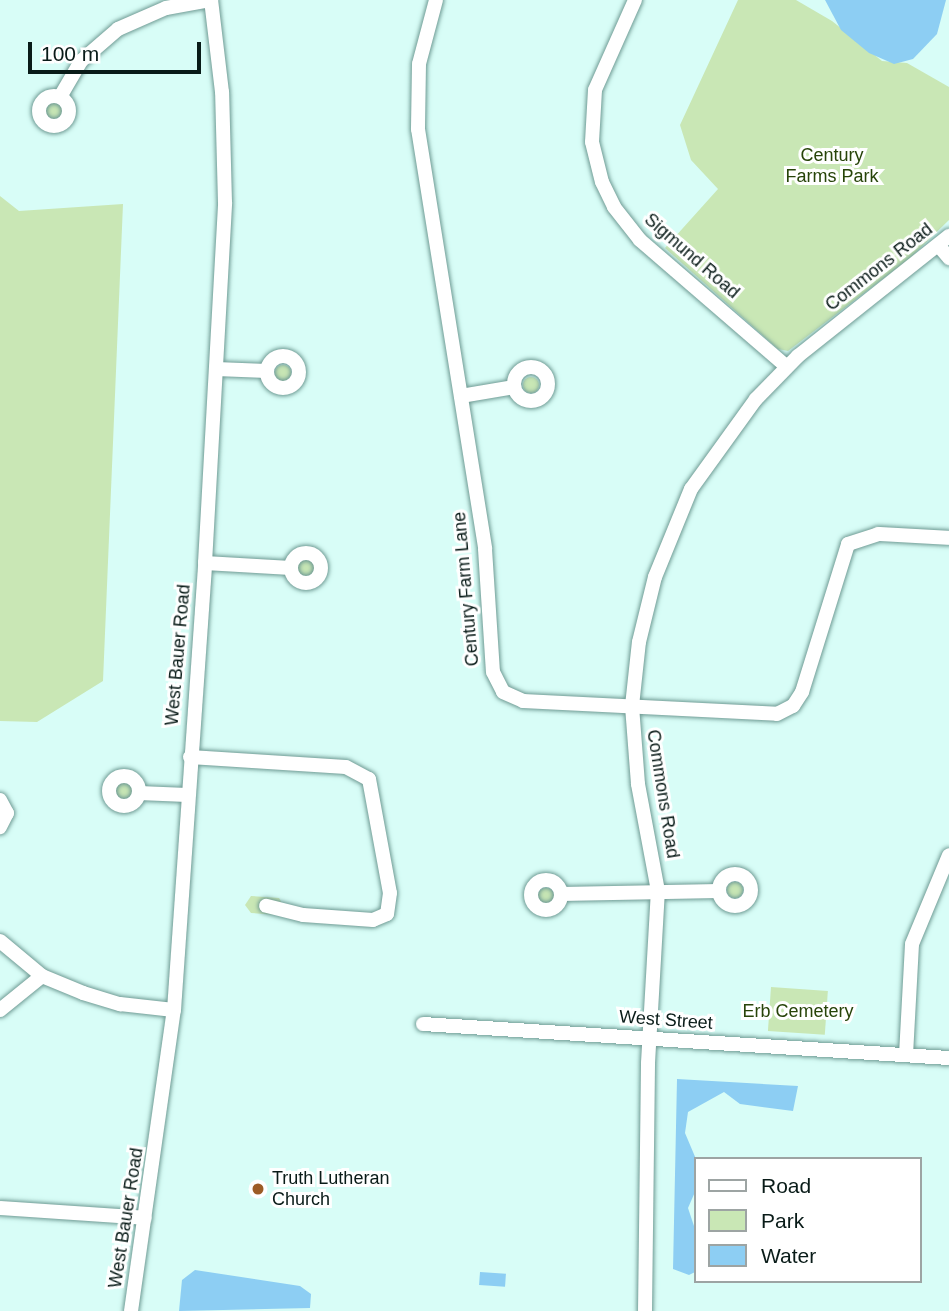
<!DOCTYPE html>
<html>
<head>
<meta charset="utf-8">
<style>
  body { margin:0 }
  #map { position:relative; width:949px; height:1311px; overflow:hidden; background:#d8fdf7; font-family:Helvetica,sans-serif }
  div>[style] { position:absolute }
  .green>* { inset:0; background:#c9e7b5; transform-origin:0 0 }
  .round { border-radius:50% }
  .water>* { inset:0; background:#8dcef3; transform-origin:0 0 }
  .roads { filter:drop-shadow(0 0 2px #6f9b94) drop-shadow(0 0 2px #6f9b94) }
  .minor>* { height:14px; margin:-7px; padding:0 7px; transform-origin:7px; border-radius:7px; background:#fff }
  .minor>.ring { margin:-7px; padding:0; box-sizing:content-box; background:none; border:14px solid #fff; border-radius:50% }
  .dots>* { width:19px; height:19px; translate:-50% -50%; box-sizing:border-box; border:4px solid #fff; border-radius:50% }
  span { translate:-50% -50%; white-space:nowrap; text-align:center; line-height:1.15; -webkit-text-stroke:6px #fff; paint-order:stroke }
  .park-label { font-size:18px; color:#274409 }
  .street-label { font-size:18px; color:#091b18 }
  .poi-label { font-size:18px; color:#091b18 }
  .left { translate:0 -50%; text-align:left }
  .legend { position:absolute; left:694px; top:1157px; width:228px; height:126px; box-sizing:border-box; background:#fff; border:2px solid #9da4a3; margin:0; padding:9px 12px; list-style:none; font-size:21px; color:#091b18 }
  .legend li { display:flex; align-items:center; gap:14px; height:35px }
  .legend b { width:35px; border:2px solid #9da4a3 }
  .scale { position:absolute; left:28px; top:42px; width:173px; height:32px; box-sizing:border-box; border:4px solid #091b18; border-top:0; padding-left:9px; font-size:21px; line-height:24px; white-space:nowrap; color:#091b18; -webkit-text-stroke:5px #fff; paint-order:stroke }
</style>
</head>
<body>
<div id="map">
  <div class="green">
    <div style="clip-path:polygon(738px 0,796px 0,832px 21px,882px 61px,907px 63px,949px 87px,949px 220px,910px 258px,788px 351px,778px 349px,665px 248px,718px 189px,691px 160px,680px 125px)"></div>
    <div class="round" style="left:46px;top:103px;width:16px;height:16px"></div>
    <div style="clip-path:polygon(0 196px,19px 211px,123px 204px,103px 681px,37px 722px,0 721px)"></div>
    <div class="round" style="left:275px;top:365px;width:16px;height:16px"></div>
    <div class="round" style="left:523px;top:377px;width:16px;height:16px"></div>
    <div class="round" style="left:297px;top:558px;width:18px;height:18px"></div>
    <div class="round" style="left:116px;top:783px;width:16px;height:16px"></div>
    <div class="round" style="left:727px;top:882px;width:16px;height:16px"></div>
    <div class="round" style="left:538px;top:888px;width:16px;height:16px"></div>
    <div style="clip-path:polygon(251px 896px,279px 898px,285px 908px,278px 915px,251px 913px,245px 905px)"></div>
    <div style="left:771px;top:987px;width:57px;height:44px;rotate:4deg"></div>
  </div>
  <div class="water">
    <div style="clip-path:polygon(825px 0,946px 0,937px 34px,913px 59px,894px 64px,869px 53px,841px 30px)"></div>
    <div style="clip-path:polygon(677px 1079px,798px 1086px,793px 1111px,740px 1104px,724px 1092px,688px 1112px,685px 1133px,696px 1159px,695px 1192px,688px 1208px,695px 1229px,695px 1272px,689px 1275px,673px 1269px)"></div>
    <div style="clip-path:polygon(195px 1270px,300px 1286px,311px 1294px,310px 1308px,179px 1311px,182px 1280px)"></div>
    <div style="left:480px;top:1272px;width:26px;height:13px;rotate:4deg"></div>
  </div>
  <div class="roads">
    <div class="minor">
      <div style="left:436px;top:0;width:66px;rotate:104.9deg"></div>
      <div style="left:419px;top:64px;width:65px;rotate:90.9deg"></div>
      <div style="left:418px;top:129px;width:425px;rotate:80.9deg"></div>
      <div style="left:485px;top:549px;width:123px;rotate:86.3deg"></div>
      <div style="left:493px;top:672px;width:22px;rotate:63deg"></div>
      <div style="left:503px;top:692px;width:22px;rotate:24deg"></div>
      <div style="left:523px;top:701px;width:254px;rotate:2.9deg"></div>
      <div style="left:777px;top:714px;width:18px;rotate:-27deg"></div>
      <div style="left:793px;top:706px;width:17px;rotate:-57deg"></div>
      <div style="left:802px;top:692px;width:155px;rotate:-72.7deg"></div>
      <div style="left:848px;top:544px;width:32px;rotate:-18deg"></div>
      <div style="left:878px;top:534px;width:71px;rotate:3.2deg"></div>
      <div style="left:635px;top:0;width:98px;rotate:114deg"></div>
      <div style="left:595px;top:90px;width:52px;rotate:93.3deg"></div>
      <div style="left:592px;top:142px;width:41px;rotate:76deg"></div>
      <div style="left:602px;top:182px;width:28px;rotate:64deg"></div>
      <div style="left:614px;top:207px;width:42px;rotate:51.8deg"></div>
      <div style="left:640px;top:240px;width:193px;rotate:40.8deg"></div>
      <div class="ring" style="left:39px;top:96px;width:16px;height:16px"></div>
      <div style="left:60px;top:97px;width:42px;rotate:-59.7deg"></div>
      <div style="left:81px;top:61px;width:49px;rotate:-40.9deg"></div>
      <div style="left:118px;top:29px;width:52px;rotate:-23.6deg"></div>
      <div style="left:166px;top:8px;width:46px;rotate:-10.1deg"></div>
      <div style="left:939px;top:246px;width:16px;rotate:50deg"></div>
      <div class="ring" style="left:267px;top:356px;width:18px;height:18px"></div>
      <div class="ring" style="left:514px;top:367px;width:20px;height:20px"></div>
      <div style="left:216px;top:369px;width:51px;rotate:2.2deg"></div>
      <div style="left:461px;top:396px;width:54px;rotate:-9.6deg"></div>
      <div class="ring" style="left:291px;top:553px;width:16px;height:16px"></div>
      <div style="left:205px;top:563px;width:86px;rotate:3.3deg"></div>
      <div style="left:190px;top:757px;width:156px;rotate:3.7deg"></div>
      <div style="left:346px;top:767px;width:26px;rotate:28deg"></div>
      <div style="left:369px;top:779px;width:116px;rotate:79.6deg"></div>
      <div style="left:390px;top:893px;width:21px;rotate:98deg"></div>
      <div style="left:387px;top:914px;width:15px;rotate:157deg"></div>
      <div style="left:373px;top:920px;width:70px;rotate:-175.9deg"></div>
      <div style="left:303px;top:915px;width:38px;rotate:-166deg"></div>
      <div class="ring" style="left:109px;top:776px;width:16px;height:16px"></div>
      <div style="left:139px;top:793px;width:48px;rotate:2.4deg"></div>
      <div style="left:0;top:800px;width:15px;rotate:62deg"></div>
      <div style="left:7px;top:813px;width:16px;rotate:117deg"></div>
      <div class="ring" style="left:719px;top:874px;width:18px;height:18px"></div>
      <div class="ring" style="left:531px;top:880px;width:16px;height:16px"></div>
      <div style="left:561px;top:894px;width:158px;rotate:-1.1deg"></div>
      <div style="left:0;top:941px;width:55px;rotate:39.8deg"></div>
      <div style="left:42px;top:976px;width:44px;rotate:22.5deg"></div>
      <div style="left:83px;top:993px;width:39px;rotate:17deg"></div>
      <div style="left:120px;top:1004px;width:54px;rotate:6.3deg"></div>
      <div style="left:0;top:1010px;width:54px;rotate:-39deg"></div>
      <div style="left:423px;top:1024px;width:527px;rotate:3.7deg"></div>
      <div style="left:906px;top:1055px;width:111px;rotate:-86.9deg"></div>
      <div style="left:912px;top:944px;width:96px;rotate:-67.4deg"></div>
      <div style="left:0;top:1208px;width:145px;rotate:3.9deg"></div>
      <div style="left:131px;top:1311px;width:304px;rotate:-81.9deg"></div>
      <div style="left:174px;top:1010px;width:448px;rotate:-86deg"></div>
      <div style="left:205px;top:563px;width:361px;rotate:-86.8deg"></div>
      <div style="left:225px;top:203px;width:111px;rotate:-91.5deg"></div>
      <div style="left:222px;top:92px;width:93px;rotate:-96.8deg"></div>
      <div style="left:645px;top:1311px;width:248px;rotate:-89.3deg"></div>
      <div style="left:648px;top:1063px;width:172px;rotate:-86.7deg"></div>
      <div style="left:658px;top:891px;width:109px;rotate:-100.6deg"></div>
      <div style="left:638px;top:784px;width:78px;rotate:-94.4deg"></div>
      <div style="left:632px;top:706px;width:64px;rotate:-83.8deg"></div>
      <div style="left:639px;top:642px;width:67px;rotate:-76.2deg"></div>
      <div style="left:655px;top:577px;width:95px;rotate:-67.8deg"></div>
      <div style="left:691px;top:489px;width:111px;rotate:-54.2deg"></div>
      <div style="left:756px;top:399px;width:60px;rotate:-45.7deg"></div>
      <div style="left:798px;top:356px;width:193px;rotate:-38.5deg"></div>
    </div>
  </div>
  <div class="dots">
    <div style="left:258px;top:1189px;background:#9c5c26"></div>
  </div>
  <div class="park-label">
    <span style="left:832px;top:166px">Century<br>Farms Park</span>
    <span style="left:798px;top:1011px">Erb Cemetery</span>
  </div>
  <div class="street-label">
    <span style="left:692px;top:256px;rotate:41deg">Sigmund Road</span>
    <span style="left:879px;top:267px;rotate:-38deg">Commons Road</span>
    <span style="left:466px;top:589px;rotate:-95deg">Century Farm Lane</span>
    <span style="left:178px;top:655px;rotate:-85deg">West Bauer Road</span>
    <span style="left:663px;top:794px;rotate:81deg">Commons Road</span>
    <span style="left:666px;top:1020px;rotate:4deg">West Street</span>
    <span style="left:126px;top:1218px;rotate:-81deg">West Bauer Road</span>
  </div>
  <div class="poi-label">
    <span class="left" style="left:272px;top:1189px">Truth Lutheran<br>Church</span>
  </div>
  <ul class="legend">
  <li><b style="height:9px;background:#fff"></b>Road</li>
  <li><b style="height:19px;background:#c9e7b5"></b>Park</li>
  <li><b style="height:19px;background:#8dcef3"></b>Water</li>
  </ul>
  <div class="scale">100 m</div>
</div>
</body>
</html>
